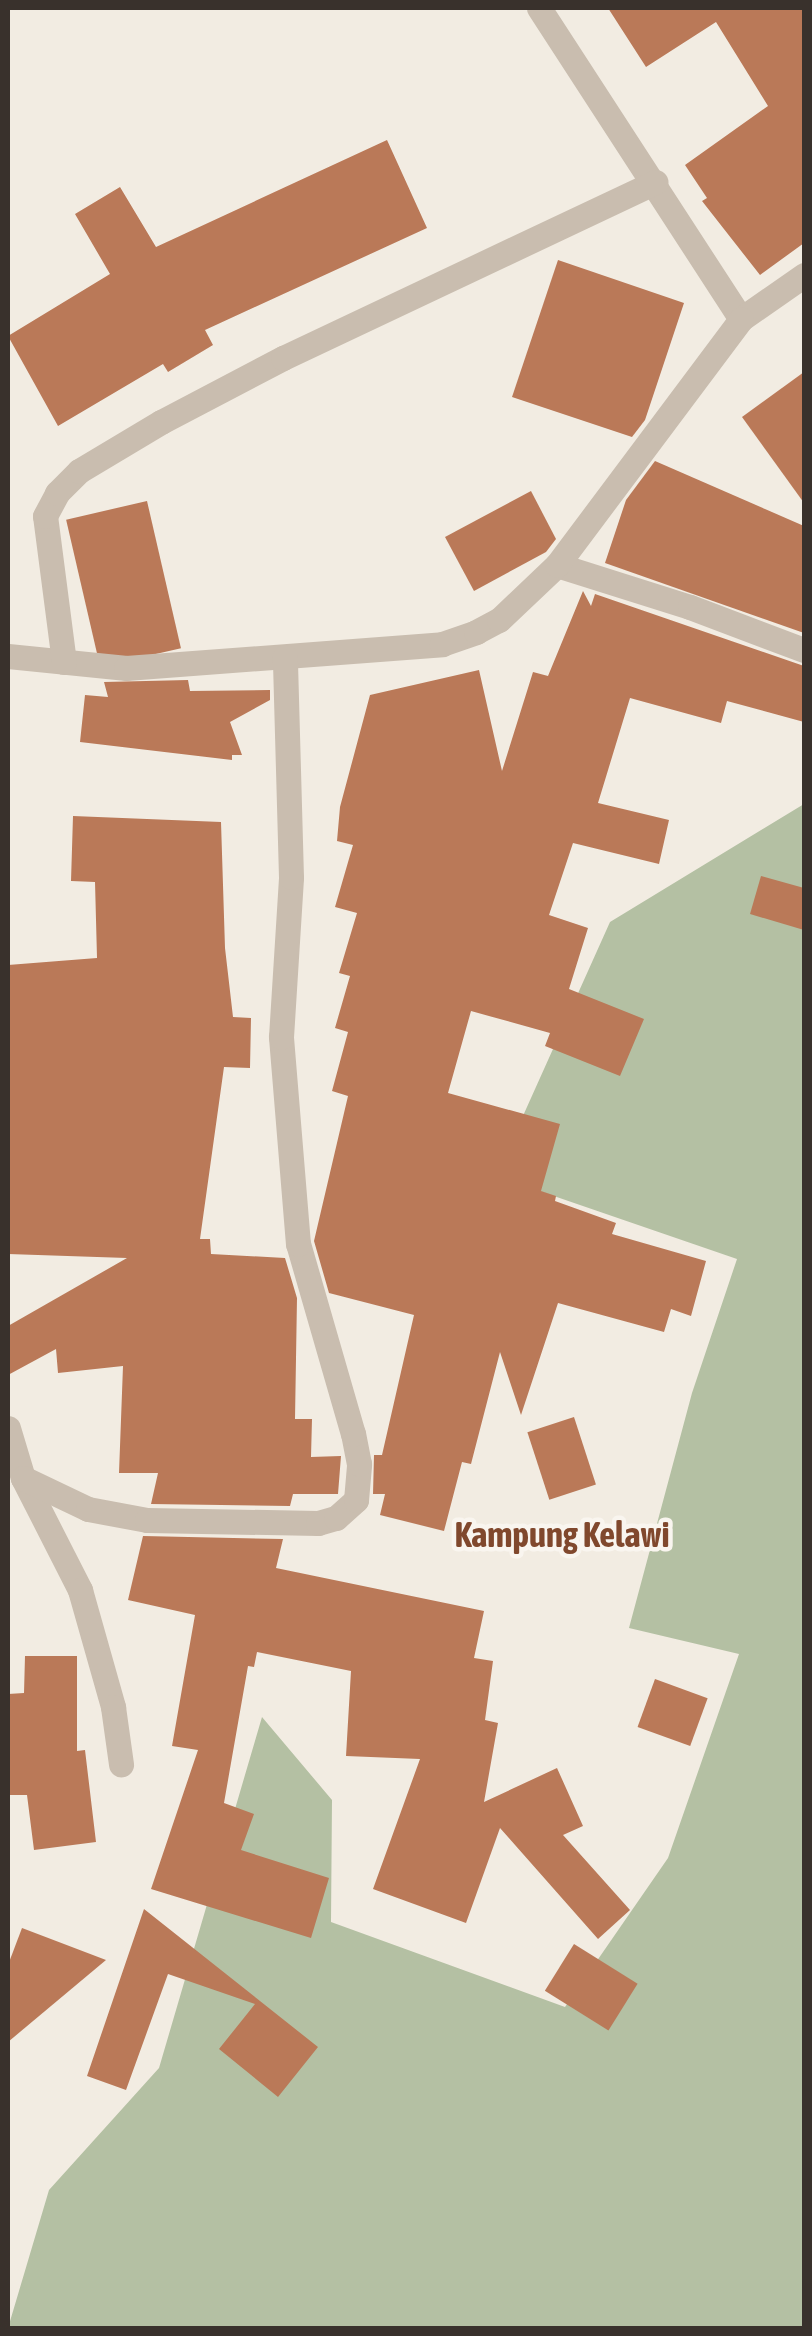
<!DOCTYPE html>
<html>
<head>
<meta charset="utf-8">
<style>
  body { margin:0 }
  #map { position:relative; width:812px; height:2336px; overflow:hidden; background:#f2ece2; font-family:"Asap Condensed",sans-serif }
  div>[style] { position:absolute }
  .green>* { inset:0; background:#b4c0a3 }
  .building>* { inset:0; background:#ba7958; transform-origin:0 0 }
  .minor>* { height:25px; margin:-12.5px; padding:0 12.5px; transform-origin:12.5px; border-radius:12.5px; background:#c9bdaf }
  span { translate:-50% -50%; white-space:nowrap; text-align:center; line-height:1.15; -webkit-text-stroke:9px #f9f5ef; paint-order:stroke }
  .quarter-label { font-size:35px; color:#80482d; font-weight:700 }
  .frame { position:absolute; inset:0; border:10px solid #39312c; pointer-events:none }
</style>
</head>
<body>
<div id="map">
  <div class="green">
    <div style="clip-path:polygon(804px 804px,804px 2328px,8px 2328px,49px 2190px,159px 2068px,262px 1717px,332px 1800px,331px 1922px,565px 2007px,668px 1858px,739px 1654px,629px 1628px,692px 1393px,737px 1259px,496px 1176px,610px 922px)"></div>
  </div>
  <div class="building">
    <div style="clip-path:polygon(608px 8px,804px 8px,804px 243px,760px 275px,702px 201px,707px 198px,685px 165px,768px 106px,716px 22px,646px 67px)"></div>
    <div style="clip-path:polygon(387px 140px,427px 228px,205px 330px,213px 345px,168px 372px,163px 364px,58px 426px,8px 336px,110px 274px,75px 214px,120px 187px,156px 247px)"></div>
    <div style="clip-path:polygon(558px 260px,684px 303px,645px 420px,632px 437px,512px 397px)"></div>
    <div style="clip-path:polygon(804px 372px,804px 503px,742px 417px)"></div>
    <div style="clip-path:polygon(655px 461px,804px 526px,804px 633px,605px 563px,626px 500px)"></div>
    <div style="clip-path:polygon(531px 491px,556px 539px,546px 552px,474px 591px,445px 537px)"></div>
    <div style="left:147px;top:501px;width:151px;height:83px;rotate:77deg"></div>
    <div style="clip-path:polygon(583px 591px,591px 606px,595px 594px,804px 666px,804px 722px,727px 701px,721px 723px,630px 698px,598px 803px,669px 820px,659px 864px,573px 843px,549px 915px,588px 928px,569px 989px,644px 1019px,620px 1076px,545px 1046px,550px 1033px,471px 1011px,448px 1093px,560px 1124px,541px 1191px,556px 1196px,555px 1201px,616px 1223px,612px 1234px,706px 1261px,691px 1316px,671px 1309px,664px 1332px,558px 1303px,521px 1415px,500px 1352px,471px 1464px,462px 1462px,444px 1531px,380px 1515px,385px 1494px,373px 1494px,374px 1455px,382px 1455px,414px 1315px,329px 1293px,314px 1241px,348px 1096px,332px 1091px,348px 1032px,335px 1028px,350px 976px,339px 973px,357px 913px,335px 907px,353px 845px,337px 841px,340px 807px,370px 695px,479px 670px,502px 771px,533px 672px,548px 676px)"></div>
    <div style="clip-path:polygon(188px 680px,190px 691px,270px 690px,270px 700px,230px 722px,242px 755px,232px 755px,232px 760px,80px 742px,85px 695px,108px 697px,104px 682px)"></div>
    <div style="clip-path:polygon(73px 816px,221px 822px,225px 948px,233px 1017px,251px 1018px,250px 1068px,224px 1067px,200px 1239px,210px 1239px,211px 1254px,285px 1258px,297px 1298px,295px 1419px,312px 1419px,311px 1457px,341px 1456px,338px 1494px,293px 1494px,290px 1506px,151px 1504px,158px 1473px,119px 1473px,123px 1366px,58px 1373px,56px 1349px,8px 1375px,8px 1326px,127px 1258px,8px 1254px,8px 965px,97px 958px,95px 882px,71px 881px)"></div>
    <div style="clip-path:polygon(761px 876px,804px 888px,804px 930px,750px 914px)"></div>
    <div style="left:574px;top:1417px;width:71px;height:49px;rotate:72deg"></div>
    <div style="clip-path:polygon(143px 1536px,283px 1539px,276px 1568px,484px 1611px,474px 1658px,493px 1661px,485px 1720px,498px 1723px,484px 1802px,557px 1768px,583px 1826px,563px 1835px,630px 1910px,598px 1939px,500px 1828px,466px 1923px,373px 1889px,420px 1759px,346px 1756px,351px 1671px,257px 1652px,254px 1667px,248px 1666px,224px 1803px,254px 1814px,241px 1850px,329px 1878px,311px 1938px,151px 1889px,198px 1750px,172px 1746px,195px 1615px,128px 1600px)"></div>
    <div style="clip-path:polygon(25px 1656px,77px 1656px,77px 1751px,85px 1750px,96px 1842px,34px 1850px,27px 1795px,8px 1795px,8px 1694px,24px 1693px)"></div>
    <div style="left:655px;top:1679px;width:56px;height:51px;rotate:20deg"></div>
    <div style="clip-path:polygon(144px 1909px,318px 2047px,278px 2097px,219px 2049px,255px 2004px,168px 1974px,126px 2090px,87px 2076px)"></div>
    <div style="clip-path:polygon(22px 1928px,106px 1960px,8px 2042px,8px 1965px)"></div>
    <div style="left:574px;top:1944px;width:75px;height:55px;rotate:32deg"></div>
  </div>
  <div class="minor">
    <div style="left:539px;top:8px;width:371px;rotate:57deg"></div>
    <div style="left:741px;top:319px;width:77px;rotate:-34.9deg"></div>
    <div style="left:557px;top:565px;width:139px;rotate:17.5deg"></div>
    <div style="left:690px;top:607px;width:122px;rotate:20.7deg"></div>
    <div style="left:8px;top:656px;width:119px;rotate:5.8deg"></div>
    <div style="left:126px;top:668px;width:317px;rotate:-4.3deg"></div>
    <div style="left:442px;top:644px;width:36px;rotate:-19deg"></div>
    <div style="left:476px;top:632px;width:26px;rotate:-28deg"></div>
    <div style="left:499px;top:620px;width:80px;rotate:-43.5deg"></div>
    <div style="left:557px;top:565px;width:307px;rotate:-53.2deg"></div>
    <div style="left:64px;top:662px;width:147px;rotate:-97.4deg"></div>
    <div style="left:45px;top:516px;width:26px;rotate:-62deg"></div>
    <div style="left:57px;top:493px;width:31px;rotate:-45deg"></div>
    <div style="left:79px;top:471px;width:96px;rotate:-30.9deg"></div>
    <div style="left:161px;top:422px;width:138px;rotate:-27.7deg"></div>
    <div style="left:283px;top:358px;width:412px;rotate:-25.3deg"></div>
    <div style="left:8px;top:1428px;width:52px;rotate:73.3deg"></div>
    <div style="left:23px;top:1478px;width:126px;rotate:63deg"></div>
    <div style="left:80px;top:1590px;width:122px;rotate:74.2deg"></div>
    <div style="left:113px;top:1707px;width:58px;rotate:82deg"></div>
    <div style="left:23px;top:1478px;width:72px;rotate:25.5deg"></div>
    <div style="left:88px;top:1509px;width:60px;rotate:10.6deg"></div>
    <div style="left:147px;top:1520px;width:171px;rotate:1deg"></div>
    <div style="left:318px;top:1523px;width:19px;rotate:-16deg"></div>
    <div style="left:336px;top:1518px;width:27px;rotate:-42deg"></div>
    <div style="left:356px;top:1500px;width:36px;rotate:-85deg"></div>
    <div style="left:359px;top:1464px;width:31px;rotate:-101deg"></div>
    <div style="left:353px;top:1434px;width:198px;rotate:-106.1deg"></div>
    <div style="left:298px;top:1244px;width:208px;rotate:-94.7deg"></div>
    <div style="left:281px;top:1037px;width:160px;rotate:-86.4deg"></div>
    <div style="left:291px;top:877px;width:220px;rotate:-91.6deg"></div>
  </div>
  <div class="quarter-label">
    <span style="left:562px;top:1534px">Kampung Kelawi</span>
  </div>
  <div class="frame"></div>
</div>
</body>
</html>
